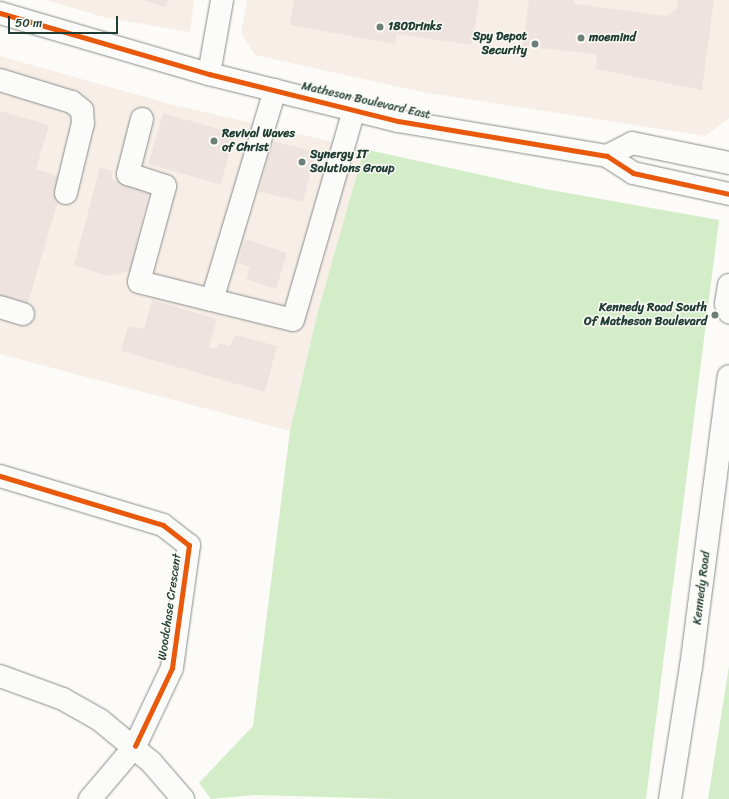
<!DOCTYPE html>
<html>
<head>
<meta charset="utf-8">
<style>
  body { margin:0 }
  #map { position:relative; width:729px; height:799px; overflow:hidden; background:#fcfbf8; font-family:Sriracha,sans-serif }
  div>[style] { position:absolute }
  .built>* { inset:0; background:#f8eee8 }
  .green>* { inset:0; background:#d3edc9 }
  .building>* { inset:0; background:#eee3df; transform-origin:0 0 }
  .roads { filter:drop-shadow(0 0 1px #888d8a) drop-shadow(0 0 1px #888d8a) }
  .minor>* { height:22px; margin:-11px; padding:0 11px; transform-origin:11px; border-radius:11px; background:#fbfbf9 }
  .major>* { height:22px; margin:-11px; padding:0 11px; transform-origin:11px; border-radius:11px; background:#fbfbf9 }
  .cycleway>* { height:5px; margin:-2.5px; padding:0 2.5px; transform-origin:2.5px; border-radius:2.5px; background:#e8590c }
  .dots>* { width:11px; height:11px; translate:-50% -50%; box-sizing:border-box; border:2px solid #fdfcf7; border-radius:50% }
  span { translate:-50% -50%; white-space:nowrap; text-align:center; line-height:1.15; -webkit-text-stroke:3px #fdfcf7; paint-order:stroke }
  .poi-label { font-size:12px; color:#1f3d34; font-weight:700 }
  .left { translate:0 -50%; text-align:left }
  .right { translate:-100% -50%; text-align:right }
  .street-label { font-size:12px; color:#1f3d34 }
  .scale { position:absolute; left:8px; top:16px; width:110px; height:18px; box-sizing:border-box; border:2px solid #1f3d34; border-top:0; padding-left:5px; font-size:12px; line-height:14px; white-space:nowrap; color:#1f3d34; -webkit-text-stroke:3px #fdfcf7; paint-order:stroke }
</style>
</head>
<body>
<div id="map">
  <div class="built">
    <div style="clip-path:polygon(45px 0,194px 0,190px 32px,107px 18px)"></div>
    <div style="clip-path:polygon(247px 0,729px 0,729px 118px,705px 136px,422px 92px,255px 55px,241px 33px)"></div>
    <div style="clip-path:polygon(0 56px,170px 104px,364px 149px,317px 315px,290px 431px,0 354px)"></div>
  </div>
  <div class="green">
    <div style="clip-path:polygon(364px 149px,545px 189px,719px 220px,646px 799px,398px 799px,254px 795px,211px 799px,199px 783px,253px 726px,290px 431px,317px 315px)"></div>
    <div style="clip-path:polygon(729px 666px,729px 799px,708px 799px)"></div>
  </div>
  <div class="building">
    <div style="clip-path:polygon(143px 0,168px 0,165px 7px)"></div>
    <div style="clip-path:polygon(294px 0,479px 0,472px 45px,397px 34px,395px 44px,290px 25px)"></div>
    <div style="clip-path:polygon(529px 0,573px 0,576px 4px,666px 16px,677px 9px,678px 0,714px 0,702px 90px,596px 69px,597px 54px,522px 46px)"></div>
    <div style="clip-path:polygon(0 111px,49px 125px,36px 169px,65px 178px,26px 309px,0 301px)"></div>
    <div style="left:163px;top:113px;width:75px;height:53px;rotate:16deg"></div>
    <div style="left:272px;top:141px;width:45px;height:52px;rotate:14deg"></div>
    <div style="clip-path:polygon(100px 167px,112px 171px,112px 180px,149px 191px,130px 271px,108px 276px,74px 265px)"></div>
    <div style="clip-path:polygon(245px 239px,287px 253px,276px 289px,246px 279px,250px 267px,238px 263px)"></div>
    <div style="clip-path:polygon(152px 300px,217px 319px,209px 347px,215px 349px,219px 343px,230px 346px,235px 335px,277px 346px,265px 392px,121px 351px,128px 326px,144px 329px)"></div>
  </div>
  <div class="roads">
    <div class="minor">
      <div style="left:0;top:13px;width:218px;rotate:16.3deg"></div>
      <div style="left:209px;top:74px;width:195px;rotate:14deg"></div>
      <div style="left:398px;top:121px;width:212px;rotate:9.5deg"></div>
      <div style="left:607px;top:156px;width:31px;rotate:33deg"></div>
      <div style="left:633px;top:173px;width:98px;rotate:12.3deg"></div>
      <div style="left:209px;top:74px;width:75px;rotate:-80deg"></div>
      <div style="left:0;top:80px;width:75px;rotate:17deg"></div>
      <div style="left:72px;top:102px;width:13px;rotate:39deg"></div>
      <div style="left:82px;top:110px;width:13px;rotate:86deg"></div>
      <div style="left:83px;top:123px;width:72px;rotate:103.7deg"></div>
      <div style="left:275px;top:90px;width:219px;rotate:106.7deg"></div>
      <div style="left:212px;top:300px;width:83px;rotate:13.9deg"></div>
      <div style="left:293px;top:320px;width:219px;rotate:-73.8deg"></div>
      <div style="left:142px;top:119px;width:57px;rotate:104.3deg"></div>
      <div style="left:128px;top:174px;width:39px;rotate:18deg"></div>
      <div style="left:165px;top:186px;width:99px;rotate:105.2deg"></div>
      <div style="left:139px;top:282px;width:75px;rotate:13.9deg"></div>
      <div style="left:607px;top:156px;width:28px;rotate:-27deg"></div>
      <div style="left:632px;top:143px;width:99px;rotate:11.7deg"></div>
      <div style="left:0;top:307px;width:24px;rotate:17deg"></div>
      <div style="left:0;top:476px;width:170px;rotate:16.7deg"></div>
      <div style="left:163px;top:525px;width:33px;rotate:38deg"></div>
      <div style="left:189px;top:545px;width:124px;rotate:97.9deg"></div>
      <div style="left:172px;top:668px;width:86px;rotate:115.4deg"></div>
      <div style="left:135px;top:746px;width:70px;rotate:130.3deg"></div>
      <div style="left:0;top:676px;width:67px;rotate:20.1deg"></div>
      <div style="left:63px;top:699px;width:43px;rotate:29.6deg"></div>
      <div style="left:100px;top:720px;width:66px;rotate:39.5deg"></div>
      <div style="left:151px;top:762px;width:49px;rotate:49.1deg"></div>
    </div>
    <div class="major">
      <div style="left:729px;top:285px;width:19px;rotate:99deg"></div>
      <div style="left:726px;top:304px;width:9px;rotate:69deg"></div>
      <div style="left:670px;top:799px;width:134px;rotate:-81deg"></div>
      <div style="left:691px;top:667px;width:293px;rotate:-82.6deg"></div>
    </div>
  </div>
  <div class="cycleway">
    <div style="left:0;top:13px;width:218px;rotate:16.3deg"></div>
    <div style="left:209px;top:74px;width:195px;rotate:14deg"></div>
    <div style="left:398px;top:121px;width:212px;rotate:9.5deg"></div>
    <div style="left:607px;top:156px;width:31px;rotate:33deg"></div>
    <div style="left:633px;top:173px;width:98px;rotate:12.3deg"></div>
    <div style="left:0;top:476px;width:170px;rotate:16.7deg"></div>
    <div style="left:163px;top:525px;width:33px;rotate:38deg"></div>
    <div style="left:189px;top:545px;width:124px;rotate:97.9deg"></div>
    <div style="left:172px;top:668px;width:86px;rotate:115.4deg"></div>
  </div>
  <div class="dots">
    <div style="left:380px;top:27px;background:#6c8079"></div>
    <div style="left:581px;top:38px;background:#6c8079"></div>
    <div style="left:535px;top:44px;background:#6c8079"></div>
    <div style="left:214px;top:141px;background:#6c8079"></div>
    <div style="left:302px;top:162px;background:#6c8079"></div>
    <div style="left:715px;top:315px;background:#6c8079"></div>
  </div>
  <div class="poi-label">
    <span class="left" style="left:388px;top:27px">180Drinks</span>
    <span class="right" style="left:527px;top:44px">Spy Depot<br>Security</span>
    <span class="left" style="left:589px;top:38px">moemind</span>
    <span class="left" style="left:222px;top:141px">Revival Waves<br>of Christ</span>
    <span class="left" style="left:310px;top:162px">Synergy IT<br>Solutions Group</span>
    <span class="right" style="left:707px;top:315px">Kennedy Road South<br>Of Matheson Boulevard</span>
  </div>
  <div class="street-label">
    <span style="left:366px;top:101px;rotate:13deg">Matheson Boulevard East</span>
    <span style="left:702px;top:588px;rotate:-83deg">Kennedy Road</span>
    <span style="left:170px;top:607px;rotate:-82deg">Woodchase Crescent</span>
  </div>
  <div class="scale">50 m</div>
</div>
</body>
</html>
